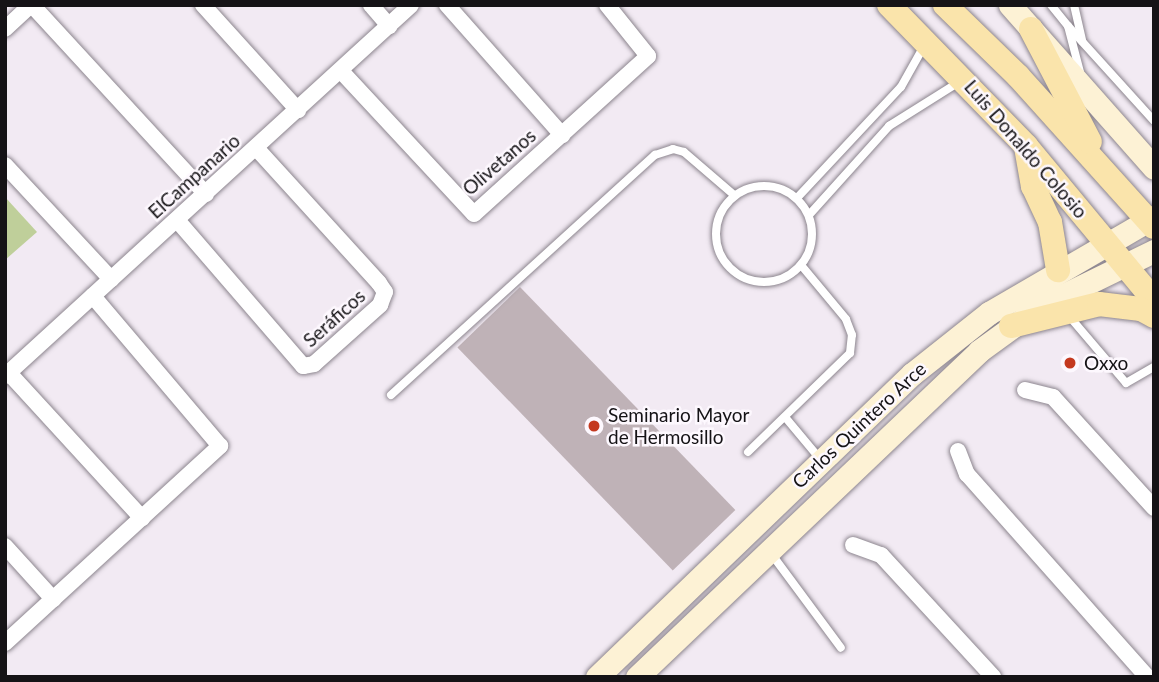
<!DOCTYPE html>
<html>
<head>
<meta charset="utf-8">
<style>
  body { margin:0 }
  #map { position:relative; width:1159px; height:682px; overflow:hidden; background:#f2eaf3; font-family:Lato,sans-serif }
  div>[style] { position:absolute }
  .green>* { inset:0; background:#bfcf9a }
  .building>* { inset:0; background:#bfb2b7; transform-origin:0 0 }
  .roads { filter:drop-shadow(0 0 2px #8c858e) drop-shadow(0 0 2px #8c858e) }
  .lane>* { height:8px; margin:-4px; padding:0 4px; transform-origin:4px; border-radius:4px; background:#fff }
  .lane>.ring { margin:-4px; padding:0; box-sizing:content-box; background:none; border:8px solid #fff; border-radius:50% }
  .street>* { height:16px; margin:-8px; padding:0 8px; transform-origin:8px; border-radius:8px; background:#fff }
  .secondary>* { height:23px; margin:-11.5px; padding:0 11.5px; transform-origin:11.5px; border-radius:11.5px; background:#fdf2d5 }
  .primary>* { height:24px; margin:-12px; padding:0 12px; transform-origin:12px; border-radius:12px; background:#fae4ab }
  .dots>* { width:19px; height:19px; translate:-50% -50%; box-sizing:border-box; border:4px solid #fdf8fe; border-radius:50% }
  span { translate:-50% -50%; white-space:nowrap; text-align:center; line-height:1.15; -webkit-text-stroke:5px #fdf8fe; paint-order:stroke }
  .street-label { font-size:19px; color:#151316 }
  .poi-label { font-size:19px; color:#151316 }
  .left { translate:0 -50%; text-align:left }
  .frame { position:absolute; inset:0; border:7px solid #151316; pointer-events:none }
</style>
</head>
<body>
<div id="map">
  <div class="green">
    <div style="clip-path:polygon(5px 197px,37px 232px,5px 260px)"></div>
  </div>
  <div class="building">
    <div style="left:520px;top:287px;width:310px;height:87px;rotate:46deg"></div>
  </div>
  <div class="roads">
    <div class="lane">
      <div style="left:1051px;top:5px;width:27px;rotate:51deg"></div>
      <div style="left:1068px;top:26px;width:52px;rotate:75.4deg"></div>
      <div style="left:1074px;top:5px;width:37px;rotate:77deg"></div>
      <div style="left:1068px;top:26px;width:128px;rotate:47.8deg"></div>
      <div class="ring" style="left:716px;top:186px;width:88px;height:88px"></div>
      <div style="left:797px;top:198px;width:152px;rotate:-46.9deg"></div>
      <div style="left:901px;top:87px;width:47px;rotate:-60.7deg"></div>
      <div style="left:809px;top:215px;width:120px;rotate:-48deg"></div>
      <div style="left:889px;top:126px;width:83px;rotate:-32.2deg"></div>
      <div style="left:1069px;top:316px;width:88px;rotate:49.6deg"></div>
      <div style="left:1126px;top:383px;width:32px;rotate:-30deg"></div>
      <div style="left:391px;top:395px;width:357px;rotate:-42.3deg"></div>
      <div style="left:655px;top:155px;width:19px;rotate:-18deg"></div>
      <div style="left:673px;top:149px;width:11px;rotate:15deg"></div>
      <div style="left:684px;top:152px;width:66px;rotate:40.7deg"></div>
      <div style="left:785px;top:417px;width:56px;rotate:50.1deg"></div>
      <div style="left:748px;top:452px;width:142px;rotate:-44.1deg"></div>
      <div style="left:850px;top:353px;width:18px;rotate:-84deg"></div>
      <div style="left:852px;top:335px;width:17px;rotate:-111deg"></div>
      <div style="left:846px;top:319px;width:70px;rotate:-129.8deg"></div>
      <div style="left:770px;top:552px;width:119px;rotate:53.5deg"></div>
    </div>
    <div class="street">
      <div style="left:32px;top:5px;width:257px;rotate:47.4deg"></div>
      <div style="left:203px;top:5px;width:142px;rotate:47.9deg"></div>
      <div style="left:371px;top:5px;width:28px;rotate:49deg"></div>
      <div style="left:447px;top:5px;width:174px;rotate:48.5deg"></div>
      <div style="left:5px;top:29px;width:35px;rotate:-43deg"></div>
      <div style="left:341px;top:71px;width:195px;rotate:47.1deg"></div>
      <div style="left:474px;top:214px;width:235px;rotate:-42.2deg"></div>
      <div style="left:648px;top:56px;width:65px;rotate:-128.8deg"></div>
      <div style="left:5px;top:165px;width:156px;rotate:47.1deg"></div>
      <div style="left:177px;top:220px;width:193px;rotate:49.2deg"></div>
      <div style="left:303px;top:366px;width:11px;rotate:-10deg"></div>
      <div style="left:314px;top:364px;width:89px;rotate:-41.8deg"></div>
      <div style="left:380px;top:305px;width:14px;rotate:-69deg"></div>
      <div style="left:385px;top:292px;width:11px;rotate:-124deg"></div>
      <div style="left:379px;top:283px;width:183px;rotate:-132.3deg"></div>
      <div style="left:9px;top:373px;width:197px;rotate:47.5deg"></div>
      <div style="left:5px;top:376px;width:550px;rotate:-42.42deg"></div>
      <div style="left:1025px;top:390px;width:29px;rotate:14deg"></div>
      <div style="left:1053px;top:397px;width:150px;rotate:47.7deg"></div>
      <div style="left:958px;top:451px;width:25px;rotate:69deg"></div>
      <div style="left:967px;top:474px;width:271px;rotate:48.4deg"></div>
      <div style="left:853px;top:545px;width:30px;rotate:20deg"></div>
      <div style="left:881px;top:555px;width:166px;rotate:47.4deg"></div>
      <div style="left:5px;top:546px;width:72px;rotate:47.8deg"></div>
      <div style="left:5px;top:643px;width:292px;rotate:-42.5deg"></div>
      <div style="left:220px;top:446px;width:197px;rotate:-130.3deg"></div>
    </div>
    <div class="secondary">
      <div style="left:1010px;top:5px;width:217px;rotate:48.5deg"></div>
      <div style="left:597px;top:677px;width:437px;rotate:-43.9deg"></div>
      <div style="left:912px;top:374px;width:98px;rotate:-38.4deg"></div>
      <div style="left:989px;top:313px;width:191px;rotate:-30.2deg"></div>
      <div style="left:637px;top:677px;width:472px;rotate:-43.6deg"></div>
      <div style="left:979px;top:351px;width:77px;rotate:-36deg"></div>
      <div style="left:1041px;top:306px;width:126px;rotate:-26deg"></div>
    </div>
    <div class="primary">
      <div style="left:889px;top:5px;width:197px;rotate:45.8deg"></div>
      <div style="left:1026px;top:146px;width:200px;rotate:50.3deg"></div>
      <div style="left:945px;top:5px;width:102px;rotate:44.2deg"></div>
      <div style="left:1018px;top:76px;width:203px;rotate:48deg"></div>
      <div style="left:1031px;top:29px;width:127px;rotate:62.4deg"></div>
      <div style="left:1026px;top:147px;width:40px;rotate:80deg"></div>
      <div style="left:1033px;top:186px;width:40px;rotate:65deg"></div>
      <div style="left:1050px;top:222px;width:49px;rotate:80.5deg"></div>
      <div style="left:1011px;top:326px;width:91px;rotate:-14deg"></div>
      <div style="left:1099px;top:304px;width:42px;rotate:6.8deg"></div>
      <div style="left:1141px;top:309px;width:15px;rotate:28deg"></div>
    </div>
  </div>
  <div class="dots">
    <div style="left:1070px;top:363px;background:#c4391f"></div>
    <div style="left:594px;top:426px;background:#c4391f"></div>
  </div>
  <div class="street-label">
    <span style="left:1026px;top:149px;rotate:49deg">Luis Donaldo Colosio</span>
    <span style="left:499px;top:162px;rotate:-41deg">Olivetanos</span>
    <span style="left:194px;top:176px;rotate:-42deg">ElCampanario</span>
    <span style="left:334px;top:318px;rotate:-42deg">Seráficos</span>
    <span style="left:859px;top:425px;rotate:-43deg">Carlos Quintero Arce</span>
  </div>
  <div class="poi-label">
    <span class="left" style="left:1084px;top:363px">Oxxo</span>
    <span class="left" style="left:608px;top:426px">Seminario Mayor<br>de Hermosillo</span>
  </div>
  <div class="frame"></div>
</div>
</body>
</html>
